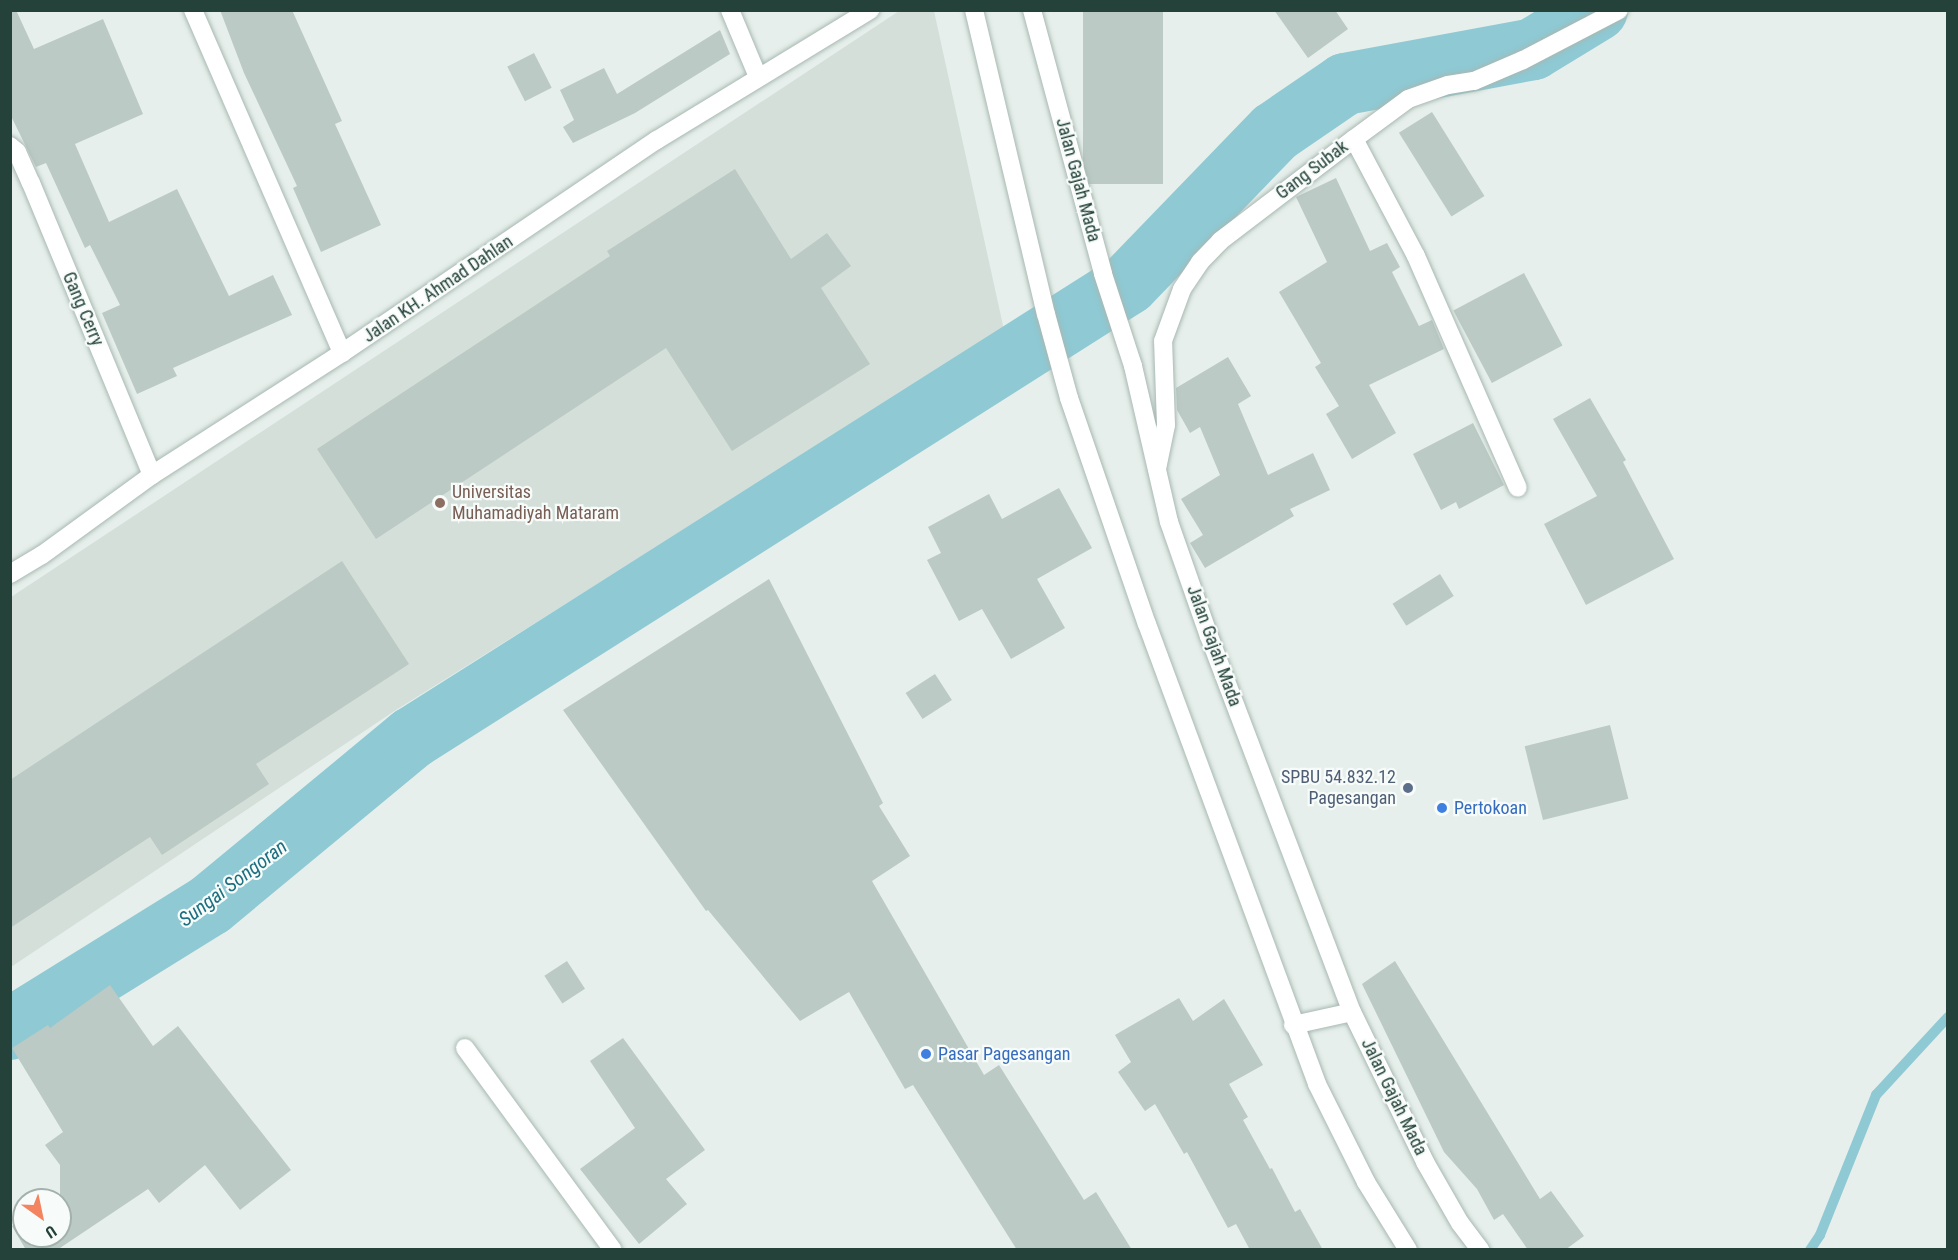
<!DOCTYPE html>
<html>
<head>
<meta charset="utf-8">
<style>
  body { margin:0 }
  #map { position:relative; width:1958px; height:1260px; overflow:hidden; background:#e6efeb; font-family:"Roboto Condensed",sans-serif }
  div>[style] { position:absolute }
  .built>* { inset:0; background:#d4dfda }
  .stream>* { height:10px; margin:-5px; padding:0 5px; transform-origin:5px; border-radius:5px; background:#8ec9d4 }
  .river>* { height:62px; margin:-31px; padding:0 31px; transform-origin:31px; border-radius:31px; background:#8ec9d4 }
  .building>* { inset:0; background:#bbcac4; transform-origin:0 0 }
  .roads { filter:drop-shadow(0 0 2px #a8b8b2) drop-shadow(0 0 2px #a8b8b2) }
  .street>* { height:18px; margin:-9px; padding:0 9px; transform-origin:9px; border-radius:9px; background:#fff }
  .secondary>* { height:18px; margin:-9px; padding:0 9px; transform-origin:9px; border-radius:9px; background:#fff }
  .dots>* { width:16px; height:16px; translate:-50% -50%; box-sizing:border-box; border:3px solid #f7fbf9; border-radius:50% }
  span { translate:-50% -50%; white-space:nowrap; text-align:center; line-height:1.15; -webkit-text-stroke:4.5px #f7fbf9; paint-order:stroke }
  .street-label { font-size:18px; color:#24423a }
  .education-label { font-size:18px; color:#785e54 }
  .left { translate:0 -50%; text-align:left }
  .service-label { font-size:18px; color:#4e5e75 }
  .right { translate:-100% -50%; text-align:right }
  .shop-label { font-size:18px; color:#366cbe }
  .water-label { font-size:20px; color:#1c6f80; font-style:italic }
  .frame { position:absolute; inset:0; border:12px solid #24423a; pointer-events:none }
  .north { position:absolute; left:12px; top:1188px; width:60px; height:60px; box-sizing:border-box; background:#f7fbf9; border:2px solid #a3b1ad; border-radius:50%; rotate:147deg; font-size:16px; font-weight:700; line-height:24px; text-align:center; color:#24423a }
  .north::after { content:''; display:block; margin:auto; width:21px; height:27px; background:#f4845f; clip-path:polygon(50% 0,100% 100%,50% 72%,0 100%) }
</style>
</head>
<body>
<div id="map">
  <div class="built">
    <div style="clip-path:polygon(899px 11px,934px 11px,1004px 330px,396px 710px,11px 967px,11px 597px)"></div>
  </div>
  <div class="stream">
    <div style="left:1810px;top:1250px;width:18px;rotate:-56deg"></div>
    <div style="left:1820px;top:1235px;width:151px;rotate:-68.2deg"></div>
    <div style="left:1876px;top:1095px;width:106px;rotate:-47.3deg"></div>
  </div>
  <div class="river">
    <div style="left:10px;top:1029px;width:235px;rotate:-31.8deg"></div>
    <div style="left:210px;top:905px;width:262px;rotate:-39.6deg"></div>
    <div style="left:412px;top:738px;width:848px;rotate:-32.38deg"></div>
    <div style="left:1128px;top:284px;width:211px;rotate:-46deg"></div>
    <div style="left:1275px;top:132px;width:85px;rotate:-34.4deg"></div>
    <div style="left:1345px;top:84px;width:191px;rotate:-10.5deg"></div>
    <div style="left:1533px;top:49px;width:75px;rotate:-31.4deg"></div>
  </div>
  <div class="building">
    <div style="clip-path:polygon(10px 10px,16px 10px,34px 49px,103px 19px,143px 114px,75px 144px,109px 222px,177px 189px,229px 296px,273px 275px,292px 315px,173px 368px,177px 376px,137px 394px,102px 313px,120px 305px,90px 245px,85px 248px,46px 163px,36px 167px,10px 114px)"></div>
    <div style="clip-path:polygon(220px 10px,292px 10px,342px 121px,335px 124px,381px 225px,321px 252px,293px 188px,297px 186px,244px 73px)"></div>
    <div style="left:1083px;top:10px;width:80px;height:174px"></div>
    <div style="clip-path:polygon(1274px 10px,1335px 10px,1348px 29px,1308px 58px)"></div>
    <div style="clip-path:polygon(720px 30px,730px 54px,635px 113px,573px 143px,563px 127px,574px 120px,560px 90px,604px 68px,617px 94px)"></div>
    <div style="left:534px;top:53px;width:39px;height:30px;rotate:63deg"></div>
    <div style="left:1432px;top:112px;width:99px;height:39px;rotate:58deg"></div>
    <div style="clip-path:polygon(735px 169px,791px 259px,827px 233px,851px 266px,821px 288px,870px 364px,732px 451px,666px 348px,376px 539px,317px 449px,610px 256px,607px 251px)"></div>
    <div style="clip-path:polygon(1336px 178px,1370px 251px,1387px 243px,1400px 267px,1392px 272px,1419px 326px,1432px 320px,1444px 349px,1369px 385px,1396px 433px,1352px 459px,1326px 414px,1339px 406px,1315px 367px,1321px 363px,1279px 292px,1327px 262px,1296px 197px)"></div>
    <div style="left:1524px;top:273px;width:82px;height:80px;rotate:62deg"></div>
    <div style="clip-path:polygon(1228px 357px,1251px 396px,1238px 404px,1268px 475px,1313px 453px,1330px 490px,1290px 509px,1294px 516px,1205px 568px,1190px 543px,1203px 535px,1181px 499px,1220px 475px,1200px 427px,1190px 433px,1177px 410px,1176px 388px)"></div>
    <div style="clip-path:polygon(1590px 398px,1626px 460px,1623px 462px,1674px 559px,1586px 605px,1544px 524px,1597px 496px,1553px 419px)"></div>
    <div style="clip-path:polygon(1473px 423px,1504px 485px,1459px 509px,1456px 502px,1441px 510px,1413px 454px)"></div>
    <div style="clip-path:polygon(1059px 488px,1092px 548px,1037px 579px,1065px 628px,1011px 659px,982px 609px,959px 621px,927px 560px,941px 553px,928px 527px,989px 494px,1002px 519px)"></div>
    <div style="clip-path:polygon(342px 561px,409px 664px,256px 764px,269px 784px,162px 855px,150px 837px,10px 928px,10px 780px)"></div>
    <div style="left:1440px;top:574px;width:26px;height:56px;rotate:58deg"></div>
    <div style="clip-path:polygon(769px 579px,883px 803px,879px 806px,910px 856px,872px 881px,984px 1075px,999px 1065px,1084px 1200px,1096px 1192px,1132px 1250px,1017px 1250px,913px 1085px,905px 1089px,849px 992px,800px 1021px,708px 910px,706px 911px,563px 710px)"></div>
    <div style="left:935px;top:674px;width:31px;height:35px;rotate:57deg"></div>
    <div style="left:1610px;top:725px;width:76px;height:88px;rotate:76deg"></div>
    <div style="left:567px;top:961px;width:33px;height:27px;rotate:57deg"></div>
    <div style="clip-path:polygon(1395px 961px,1540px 1199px,1551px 1191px,1584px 1236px,1565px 1250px,1528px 1250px,1503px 1214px,1494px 1220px,1477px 1189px,1444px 1152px,1362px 984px)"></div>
    <div style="clip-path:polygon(110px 985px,153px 1046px,178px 1026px,291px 1170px,240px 1210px,205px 1165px,159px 1203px,148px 1189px,57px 1250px,26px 1250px,12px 1226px,24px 1219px,24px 1236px,60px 1236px,60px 1200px,54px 1200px,60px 1196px,60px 1165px,45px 1145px,63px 1132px,12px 1048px,48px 1025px,50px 1028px)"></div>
    <div style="clip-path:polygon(1179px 998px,1193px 1021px,1224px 999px,1263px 1065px,1229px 1084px,1248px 1117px,1243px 1120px,1270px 1169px,1272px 1168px,1295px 1212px,1300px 1209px,1323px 1250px,1250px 1250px,1236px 1224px,1228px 1228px,1187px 1152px,1184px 1154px,1155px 1104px,1145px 1111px,1118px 1072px,1131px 1062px,1115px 1035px)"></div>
    <div style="clip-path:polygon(623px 1038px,705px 1150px,666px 1179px,687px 1204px,639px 1244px,580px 1169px,635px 1128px,590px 1061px)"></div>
  </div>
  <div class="roads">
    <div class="street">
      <div style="left:193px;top:10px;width:374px;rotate:66.5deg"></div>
      <div style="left:730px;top:10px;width:73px;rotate:67.3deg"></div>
      <div style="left:1354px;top:139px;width:67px;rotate:-36.5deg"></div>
      <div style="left:1408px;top:99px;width:42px;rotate:-19.3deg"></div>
      <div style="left:1448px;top:85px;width:26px;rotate:-9deg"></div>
      <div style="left:1474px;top:81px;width:53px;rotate:-23.2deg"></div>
      <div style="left:1523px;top:60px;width:108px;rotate:-27.5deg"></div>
      <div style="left:10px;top:146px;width:9px;rotate:41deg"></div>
      <div style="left:17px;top:152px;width:34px;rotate:66deg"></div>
      <div style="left:31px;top:183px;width:316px;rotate:67.5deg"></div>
      <div style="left:1157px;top:469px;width:45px;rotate:-78.4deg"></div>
      <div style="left:1166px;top:425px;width:84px;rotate:-92deg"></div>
      <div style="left:1163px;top:341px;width:55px;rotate:-69.9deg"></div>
      <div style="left:1182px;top:289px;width:32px;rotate:-56deg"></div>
      <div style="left:1200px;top:262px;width:29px;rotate:-46deg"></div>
      <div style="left:1220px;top:241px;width:168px;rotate:-37.3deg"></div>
      <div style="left:1354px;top:139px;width:132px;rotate:62.1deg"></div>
      <div style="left:1416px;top:256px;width:253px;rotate:66.3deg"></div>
      <div style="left:10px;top:574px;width:37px;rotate:-31deg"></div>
      <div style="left:42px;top:555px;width:136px;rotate:-36deg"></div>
      <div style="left:152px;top:475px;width:226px;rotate:-32.7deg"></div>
      <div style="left:342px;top:353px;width:380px;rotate:-34.1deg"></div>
      <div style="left:657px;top:140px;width:250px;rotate:-31.4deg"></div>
      <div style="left:465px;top:1048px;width:250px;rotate:53.8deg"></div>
    </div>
    <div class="secondary">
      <div style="left:974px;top:10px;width:312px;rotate:76.7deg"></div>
      <div style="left:1046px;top:314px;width:87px;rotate:74.7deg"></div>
      <div style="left:1069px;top:398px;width:239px;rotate:71deg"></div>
      <div style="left:1147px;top:624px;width:490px;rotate:69.7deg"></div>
      <div style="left:1317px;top:1084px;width:110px;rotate:63.4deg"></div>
      <div style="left:1366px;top:1182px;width:80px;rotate:58.3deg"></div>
      <div style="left:1032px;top:10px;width:273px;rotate:74.9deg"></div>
      <div style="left:1103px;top:274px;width:97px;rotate:71.9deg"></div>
      <div style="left:1133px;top:366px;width:160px;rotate:77deg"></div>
      <div style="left:1169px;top:522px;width:121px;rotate:70.7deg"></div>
      <div style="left:1209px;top:636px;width:402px;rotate:69.2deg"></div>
      <div style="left:1352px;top:1012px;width:167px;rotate:64deg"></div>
      <div style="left:1425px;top:1162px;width:70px;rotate:60.2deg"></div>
      <div style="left:1460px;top:1223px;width:34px;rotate:53deg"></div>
      <div style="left:1293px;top:1025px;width:60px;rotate:-12.4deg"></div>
    </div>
  </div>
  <div class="dots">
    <div style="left:440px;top:503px;background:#8d6e63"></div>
    <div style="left:1408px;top:788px;background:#5c6f8a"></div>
    <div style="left:1442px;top:808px;background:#3f7fe0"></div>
    <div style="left:926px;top:1054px;background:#3f7fe0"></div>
  </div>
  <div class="street-label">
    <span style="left:1312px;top:170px;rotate:-37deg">Gang Subak</span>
    <span style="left:1078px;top:180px;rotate:75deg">Jalan Gajah Mada</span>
    <span style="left:438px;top:289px;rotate:-34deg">Jalan KH. Ahmad Dahlan</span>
    <span style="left:83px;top:309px;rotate:67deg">Gang Cerry</span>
    <span style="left:1214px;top:646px;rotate:70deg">Jalan Gajah Mada</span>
    <span style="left:1394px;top:1097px;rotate:64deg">Jalan Gajah Mada</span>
  </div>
  <div class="education-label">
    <span class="left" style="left:452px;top:503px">Universitas<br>Muhamadiyah Mataram</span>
  </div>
  <div class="service-label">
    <span class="right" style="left:1396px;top:788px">SPBU 54.832.12<br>Pagesangan</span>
  </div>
  <div class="shop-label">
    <span class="left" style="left:1454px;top:808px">Pertokoan</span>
    <span class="left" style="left:938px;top:1054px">Pasar Pagesangan</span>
  </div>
  <div class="water-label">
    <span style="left:233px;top:883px;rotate:-37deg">Sungai Songoran</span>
  </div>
  <div class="frame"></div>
  <div class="north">U</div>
</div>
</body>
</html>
